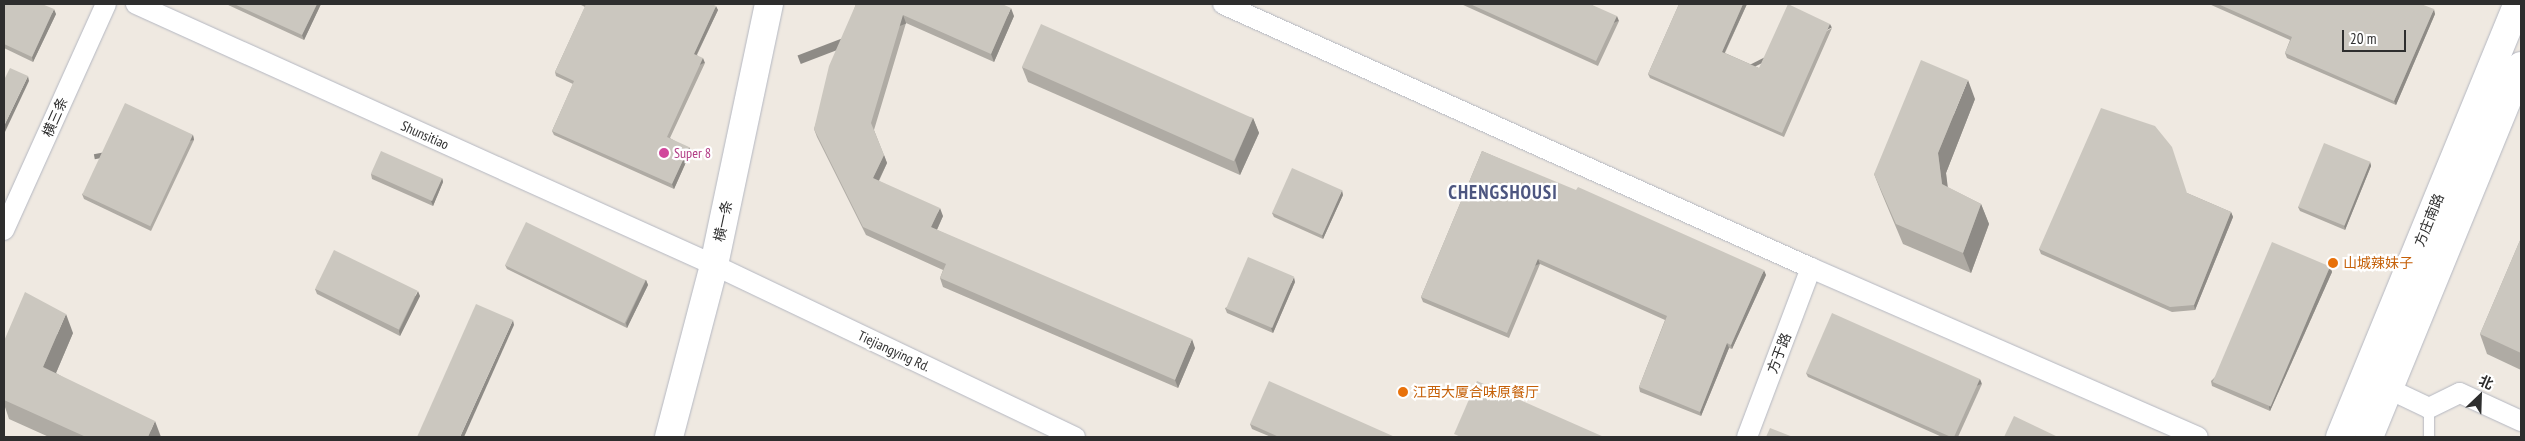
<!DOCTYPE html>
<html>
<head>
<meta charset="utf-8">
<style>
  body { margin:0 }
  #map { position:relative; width:2525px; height:441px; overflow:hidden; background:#efe9e1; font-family:"PT Sans Narrow","Noto Sans SC",sans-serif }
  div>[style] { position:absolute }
  .roads { filter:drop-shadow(0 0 1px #b4b7c1) drop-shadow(0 0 1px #b4b7c1) }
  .lane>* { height:10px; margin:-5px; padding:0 5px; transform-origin:5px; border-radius:5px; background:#fff }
  .street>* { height:20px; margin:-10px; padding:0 10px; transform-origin:10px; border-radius:10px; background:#fff }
  .secondary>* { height:28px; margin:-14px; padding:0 14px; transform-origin:14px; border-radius:14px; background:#fff }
  .wall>* { inset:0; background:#afaba4 }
  .shaded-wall>* { inset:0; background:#8e8b86; transform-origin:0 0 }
  .building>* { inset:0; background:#cbc7bf; transform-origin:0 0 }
  .dots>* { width:14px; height:14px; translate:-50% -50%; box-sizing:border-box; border:2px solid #fff; border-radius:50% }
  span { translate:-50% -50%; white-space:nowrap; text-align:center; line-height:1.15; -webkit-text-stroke:4.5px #fff; paint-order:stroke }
  .street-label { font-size:14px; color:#2e2e2e }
  .hotel-label { font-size:14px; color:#b23c85 }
  .left { translate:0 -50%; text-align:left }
  .food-label { font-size:14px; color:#c56008 }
  .district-label { font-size:19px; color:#4d5680; font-weight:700; letter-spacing:1px }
  .frame { position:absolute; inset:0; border:5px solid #2e2e2e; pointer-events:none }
  .north { position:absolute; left:2455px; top:371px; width:50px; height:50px; -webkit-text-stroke:4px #fff; paint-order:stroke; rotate:24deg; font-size:14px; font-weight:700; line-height:20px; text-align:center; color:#2e2e2e }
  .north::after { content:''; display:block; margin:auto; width:18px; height:22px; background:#2e2e2e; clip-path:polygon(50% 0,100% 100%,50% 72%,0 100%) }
  .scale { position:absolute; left:2342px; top:30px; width:64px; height:22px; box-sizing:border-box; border:2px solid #2e2e2e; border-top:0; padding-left:6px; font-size:15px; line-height:18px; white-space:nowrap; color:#2e2e2e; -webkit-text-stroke:4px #fff; paint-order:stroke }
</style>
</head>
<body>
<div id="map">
  <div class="roads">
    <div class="lane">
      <div style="left:2429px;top:408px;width:29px;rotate:90deg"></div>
    </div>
    <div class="street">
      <div style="left:136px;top:4px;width:634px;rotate:24.3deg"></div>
      <div style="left:714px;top:265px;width:400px;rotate:25.5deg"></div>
      <div style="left:1223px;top:4px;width:645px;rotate:24.18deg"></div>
      <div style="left:1811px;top:268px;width:422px;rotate:23.6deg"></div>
      <div style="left:4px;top:230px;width:248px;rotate:-65.7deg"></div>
      <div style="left:2389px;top:389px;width:44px;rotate:25.4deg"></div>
      <div style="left:2429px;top:408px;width:34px;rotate:-26deg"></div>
      <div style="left:2460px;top:393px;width:67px;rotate:24.7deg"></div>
      <div style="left:1747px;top:437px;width:181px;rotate:-69.3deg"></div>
    </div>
    <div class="secondary">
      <div style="left:669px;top:437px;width:178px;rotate:-75.3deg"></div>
      <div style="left:714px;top:265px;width:267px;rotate:-78.1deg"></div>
      <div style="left:2340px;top:437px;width:468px;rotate:-67.7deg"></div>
      <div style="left:2369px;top:437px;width:401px;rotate:-67.7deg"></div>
    </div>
  </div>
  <div class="wall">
    <div style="clip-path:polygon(4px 4px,56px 14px,33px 62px,4px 48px)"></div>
    <div style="clip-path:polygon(226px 4px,321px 4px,304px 40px)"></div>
    <div style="clip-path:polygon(579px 4px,712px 4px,718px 10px,697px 55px,705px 63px,670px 138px,691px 151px,674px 189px,554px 135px,552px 131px,573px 84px,556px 76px,555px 72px,585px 7px)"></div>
    <div style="clip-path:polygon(856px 4px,1014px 16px,994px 62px,906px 23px,874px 130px,887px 163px,879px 181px,943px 216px,937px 230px,1195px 348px,1178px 388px,943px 287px,940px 278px,943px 270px,866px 235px,817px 137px,814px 129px)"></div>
    <div style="clip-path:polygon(1461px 4px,1590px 4px,1619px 21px,1598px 66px)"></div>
    <div style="clip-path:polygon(1679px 4px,1747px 4px,1725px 53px,1759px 68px,1832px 28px,1784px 137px,1650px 78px,1648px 74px)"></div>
    <div style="clip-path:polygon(2209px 4px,2421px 4px,2435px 14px,2396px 105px,2287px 58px,2285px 53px,2290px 40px)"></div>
    <div style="clip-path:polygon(1022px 67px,1253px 118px,1259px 133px,1240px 175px,1028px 82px)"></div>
    <div style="clip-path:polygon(1975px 99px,1946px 173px,1947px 187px,1981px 204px,1989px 224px,1971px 273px,1903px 244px,1882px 194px,1874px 174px)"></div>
    <div style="clip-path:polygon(193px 135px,194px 140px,151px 231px,84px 199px,82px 194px)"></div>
    <div style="clip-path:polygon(1482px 151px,1766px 275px,1732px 349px,1729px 348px,1701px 416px,1640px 392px,1639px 387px,1665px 320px,1540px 264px,1509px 338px,1423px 302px,1421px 297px)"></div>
    <div style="clip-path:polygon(2370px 162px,2371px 166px,2345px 230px,2300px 211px,2298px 207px)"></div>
    <div style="clip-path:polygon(371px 174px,442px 178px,443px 182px,433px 206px,372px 179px)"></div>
    <div style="clip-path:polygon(2187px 193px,2231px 212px,2233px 217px,2195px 310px,2172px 312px,2041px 254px,2039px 249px)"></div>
    <div style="clip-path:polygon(1343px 195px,1323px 239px,1274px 217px,1272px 213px)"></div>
    <div style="clip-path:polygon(2521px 238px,2521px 370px,2487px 354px,2480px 334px)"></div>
    <div style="clip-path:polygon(505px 265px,646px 280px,648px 285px,627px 328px,507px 269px)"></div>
    <div style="clip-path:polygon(2330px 267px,2332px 272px,2270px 411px,2212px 386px,2211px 381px)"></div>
    <div style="clip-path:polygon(1295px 282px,1273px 333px,1227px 313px,1225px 308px)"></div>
    <div style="clip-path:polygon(315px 289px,420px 296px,400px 336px,317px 294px)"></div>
    <div style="clip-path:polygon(73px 333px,56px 373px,161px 437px,49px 437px,9px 419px,4px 404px,4px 341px)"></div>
    <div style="clip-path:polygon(1806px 373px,1982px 384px,1958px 437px,1942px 437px,1808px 377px)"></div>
    <div style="clip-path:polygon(1250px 424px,1395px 437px,1271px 437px,1252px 429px)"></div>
  </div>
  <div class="shaded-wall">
    <div style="clip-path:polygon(317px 4px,321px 4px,304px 40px,302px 35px)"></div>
    <div style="clip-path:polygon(1743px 4px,1747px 4px,1723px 56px,1722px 52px)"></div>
    <div style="clip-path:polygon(716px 6px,718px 10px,695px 58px,694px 54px)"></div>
    <div style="clip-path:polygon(1011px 8px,1014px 16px,994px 62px,991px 54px)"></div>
    <div style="clip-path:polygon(54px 9px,56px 14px,33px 62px,32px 57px)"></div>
    <div style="clip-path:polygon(2434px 9px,2435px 14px,2396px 105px,2394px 101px)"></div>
    <div style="left:903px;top:15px;width:9px;height:113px;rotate:69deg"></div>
    <div style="left:1617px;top:16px;width:5px;height:50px;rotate:68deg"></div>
    <div style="left:1830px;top:24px;width:4px;height:119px;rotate:63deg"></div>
    <div style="left:703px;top:58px;width:5px;height:87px;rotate:68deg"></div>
    <div style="clip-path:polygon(28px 76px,29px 81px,4px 134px,4px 126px)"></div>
    <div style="clip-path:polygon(1968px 80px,1975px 99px,1946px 173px,1950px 204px,1942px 184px,1938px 153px)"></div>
    <div style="clip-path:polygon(1253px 118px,1259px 133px,1240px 175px,1235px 160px)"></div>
    <div style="left:193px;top:135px;width:5px;height:101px;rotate:79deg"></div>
    <div style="clip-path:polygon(689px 147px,691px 151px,674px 189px,672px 184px)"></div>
    <div style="clip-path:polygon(884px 155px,887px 163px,876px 186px,873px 178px)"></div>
    <div style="clip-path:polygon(2370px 162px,2371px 166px,2345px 230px,2344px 225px)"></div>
    <div style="clip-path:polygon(442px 178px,443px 182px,433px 206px,431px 201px)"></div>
    <div style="clip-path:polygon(1342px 190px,1343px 195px,1323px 239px,1322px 235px)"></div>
    <div style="clip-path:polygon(1981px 204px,1989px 224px,1971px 273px,1963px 253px)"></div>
    <div style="clip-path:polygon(940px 208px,943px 216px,934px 236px,931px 227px)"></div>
    <div style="clip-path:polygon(2231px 212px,2233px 217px,2195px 310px,2194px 305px)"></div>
    <div style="left:1538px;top:259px;width:5px;height:80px;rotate:68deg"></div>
    <div style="clip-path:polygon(2330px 267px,2332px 272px,2270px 411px,2269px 407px)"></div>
    <div style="clip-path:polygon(1764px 270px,1766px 275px,1732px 349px,1731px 345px)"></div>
    <div style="clip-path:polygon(1294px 277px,1295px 282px,1273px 333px,1271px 328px)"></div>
    <div style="clip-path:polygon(646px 280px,648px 285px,627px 328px,626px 323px)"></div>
    <div style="clip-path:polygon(418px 291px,420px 296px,400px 336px,399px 331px)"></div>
    <div style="clip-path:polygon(66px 314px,73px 333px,50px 387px,43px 367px)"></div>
    <div style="clip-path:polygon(513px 320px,514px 325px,464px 437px,460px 437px)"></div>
    <div style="clip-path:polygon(1192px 339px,1195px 348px,1178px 388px,1175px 380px)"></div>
    <div style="clip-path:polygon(1727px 343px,1729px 348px,1701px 416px,1700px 412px)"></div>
    <div style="left:1980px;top:379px;width:5px;height:64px;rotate:68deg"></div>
    <div style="clip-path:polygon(155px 421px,161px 437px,148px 437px)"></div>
  </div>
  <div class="building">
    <div style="clip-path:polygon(4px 4px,42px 4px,54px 9px,32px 57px,4px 44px)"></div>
    <div style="clip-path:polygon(234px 4px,317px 4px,302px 35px)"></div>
    <div style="clip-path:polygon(586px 4px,712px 4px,716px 6px,694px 54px,703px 58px,667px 137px,689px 147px,672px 184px,552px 131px,574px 81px,555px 72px)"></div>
    <div style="clip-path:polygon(856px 4px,1002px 4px,1011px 8px,991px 54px,903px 15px,871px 123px,884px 155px,873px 178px,940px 208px,931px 227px,1192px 339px,1175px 380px,940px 278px,946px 264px,863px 227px,814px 129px,829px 66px)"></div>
    <div style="clip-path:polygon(1470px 4px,1590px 4px,1617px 16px,1596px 61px)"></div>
    <div style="clip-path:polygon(1679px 4px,1743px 4px,1722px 52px,1759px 68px,1788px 4px,1830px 24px,1782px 133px,1648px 74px)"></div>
    <div style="clip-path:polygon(2218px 4px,2421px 4px,2434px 9px,2394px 101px,2285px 53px,2292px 37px)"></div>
    <div style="left:1041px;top:24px;width:232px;height:47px;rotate:24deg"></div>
    <div style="clip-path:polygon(1921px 60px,1968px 80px,1938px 153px,1942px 184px,1981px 204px,1963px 253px,1896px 224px,1874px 174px)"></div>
    <div style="clip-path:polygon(10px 68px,28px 76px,4px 126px,4px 80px)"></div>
    <div style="left:125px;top:103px;width:75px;height:101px;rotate:25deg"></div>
    <div style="clip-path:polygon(2101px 108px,2155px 126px,2172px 147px,2187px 193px,2231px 212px,2194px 305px,2170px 307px,2039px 249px)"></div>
    <div style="left:2324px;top:143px;width:50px;height:69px;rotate:22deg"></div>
    <div style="left:381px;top:151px;width:67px;height:25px;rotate:24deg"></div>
    <div style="clip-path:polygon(1482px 151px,1576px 190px,1578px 187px,1764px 270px,1731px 345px,1727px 343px,1700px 412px,1639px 387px,1667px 316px,1538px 259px,1507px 333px,1421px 297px)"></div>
    <div style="left:1292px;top:168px;width:55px;height:49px;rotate:24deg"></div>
    <div style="left:526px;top:222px;width:133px;height:48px;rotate:26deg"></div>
    <div style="clip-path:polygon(2521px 238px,2521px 353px,2480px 334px)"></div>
    <div style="left:2272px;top:242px;width:63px;height:152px;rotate:23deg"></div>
    <div style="left:334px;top:250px;width:93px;height:43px;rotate:26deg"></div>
    <div style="left:1248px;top:257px;width:50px;height:56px;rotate:23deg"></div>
    <div style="clip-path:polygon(25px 292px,66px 314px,43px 367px,155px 421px,148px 437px,86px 437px,4px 400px,4px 341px)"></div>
    <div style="clip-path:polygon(476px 304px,513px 320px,460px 437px,417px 437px)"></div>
    <div style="clip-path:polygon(1832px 313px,1980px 379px,1954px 437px,1951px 437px,1806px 373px)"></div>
    <div style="clip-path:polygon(1269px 381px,1395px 437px,1279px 437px,1250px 424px)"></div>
    <div style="clip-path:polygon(1477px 381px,1604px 437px,1461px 437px,1454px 434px)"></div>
    <div style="clip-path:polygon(2014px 416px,2058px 437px,2004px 437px)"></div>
    <div style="clip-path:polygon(1770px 428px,1793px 437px,1766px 437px)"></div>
  </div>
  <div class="dots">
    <div style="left:664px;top:153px;background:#d1479c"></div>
    <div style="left:2333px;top:263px;background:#e8710a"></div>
    <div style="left:1403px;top:392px;background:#e8710a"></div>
  </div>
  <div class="street-label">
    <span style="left:55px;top:117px;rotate:-66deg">横三条</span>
    <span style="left:425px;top:135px;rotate:24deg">Shunsitiao</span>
    <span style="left:2429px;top:220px;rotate:-68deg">方庄南路</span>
    <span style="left:723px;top:221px;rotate:-78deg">横一条</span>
    <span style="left:894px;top:351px;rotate:25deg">Tiejiangying Rd.</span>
    <span style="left:1779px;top:353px;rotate:-69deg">方于路</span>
  </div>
  <div class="hotel-label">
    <span class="left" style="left:674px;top:153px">Super 8</span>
  </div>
  <div class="food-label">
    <span class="left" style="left:2343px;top:263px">山城辣妹子</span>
    <span class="left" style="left:1413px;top:392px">江西大厦合味原餐厅</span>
  </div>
  <div class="district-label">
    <span style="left:1503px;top:193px">CHENGSHOUSI</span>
  </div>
  <div class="frame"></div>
  <div class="north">北</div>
  <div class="scale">20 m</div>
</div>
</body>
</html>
